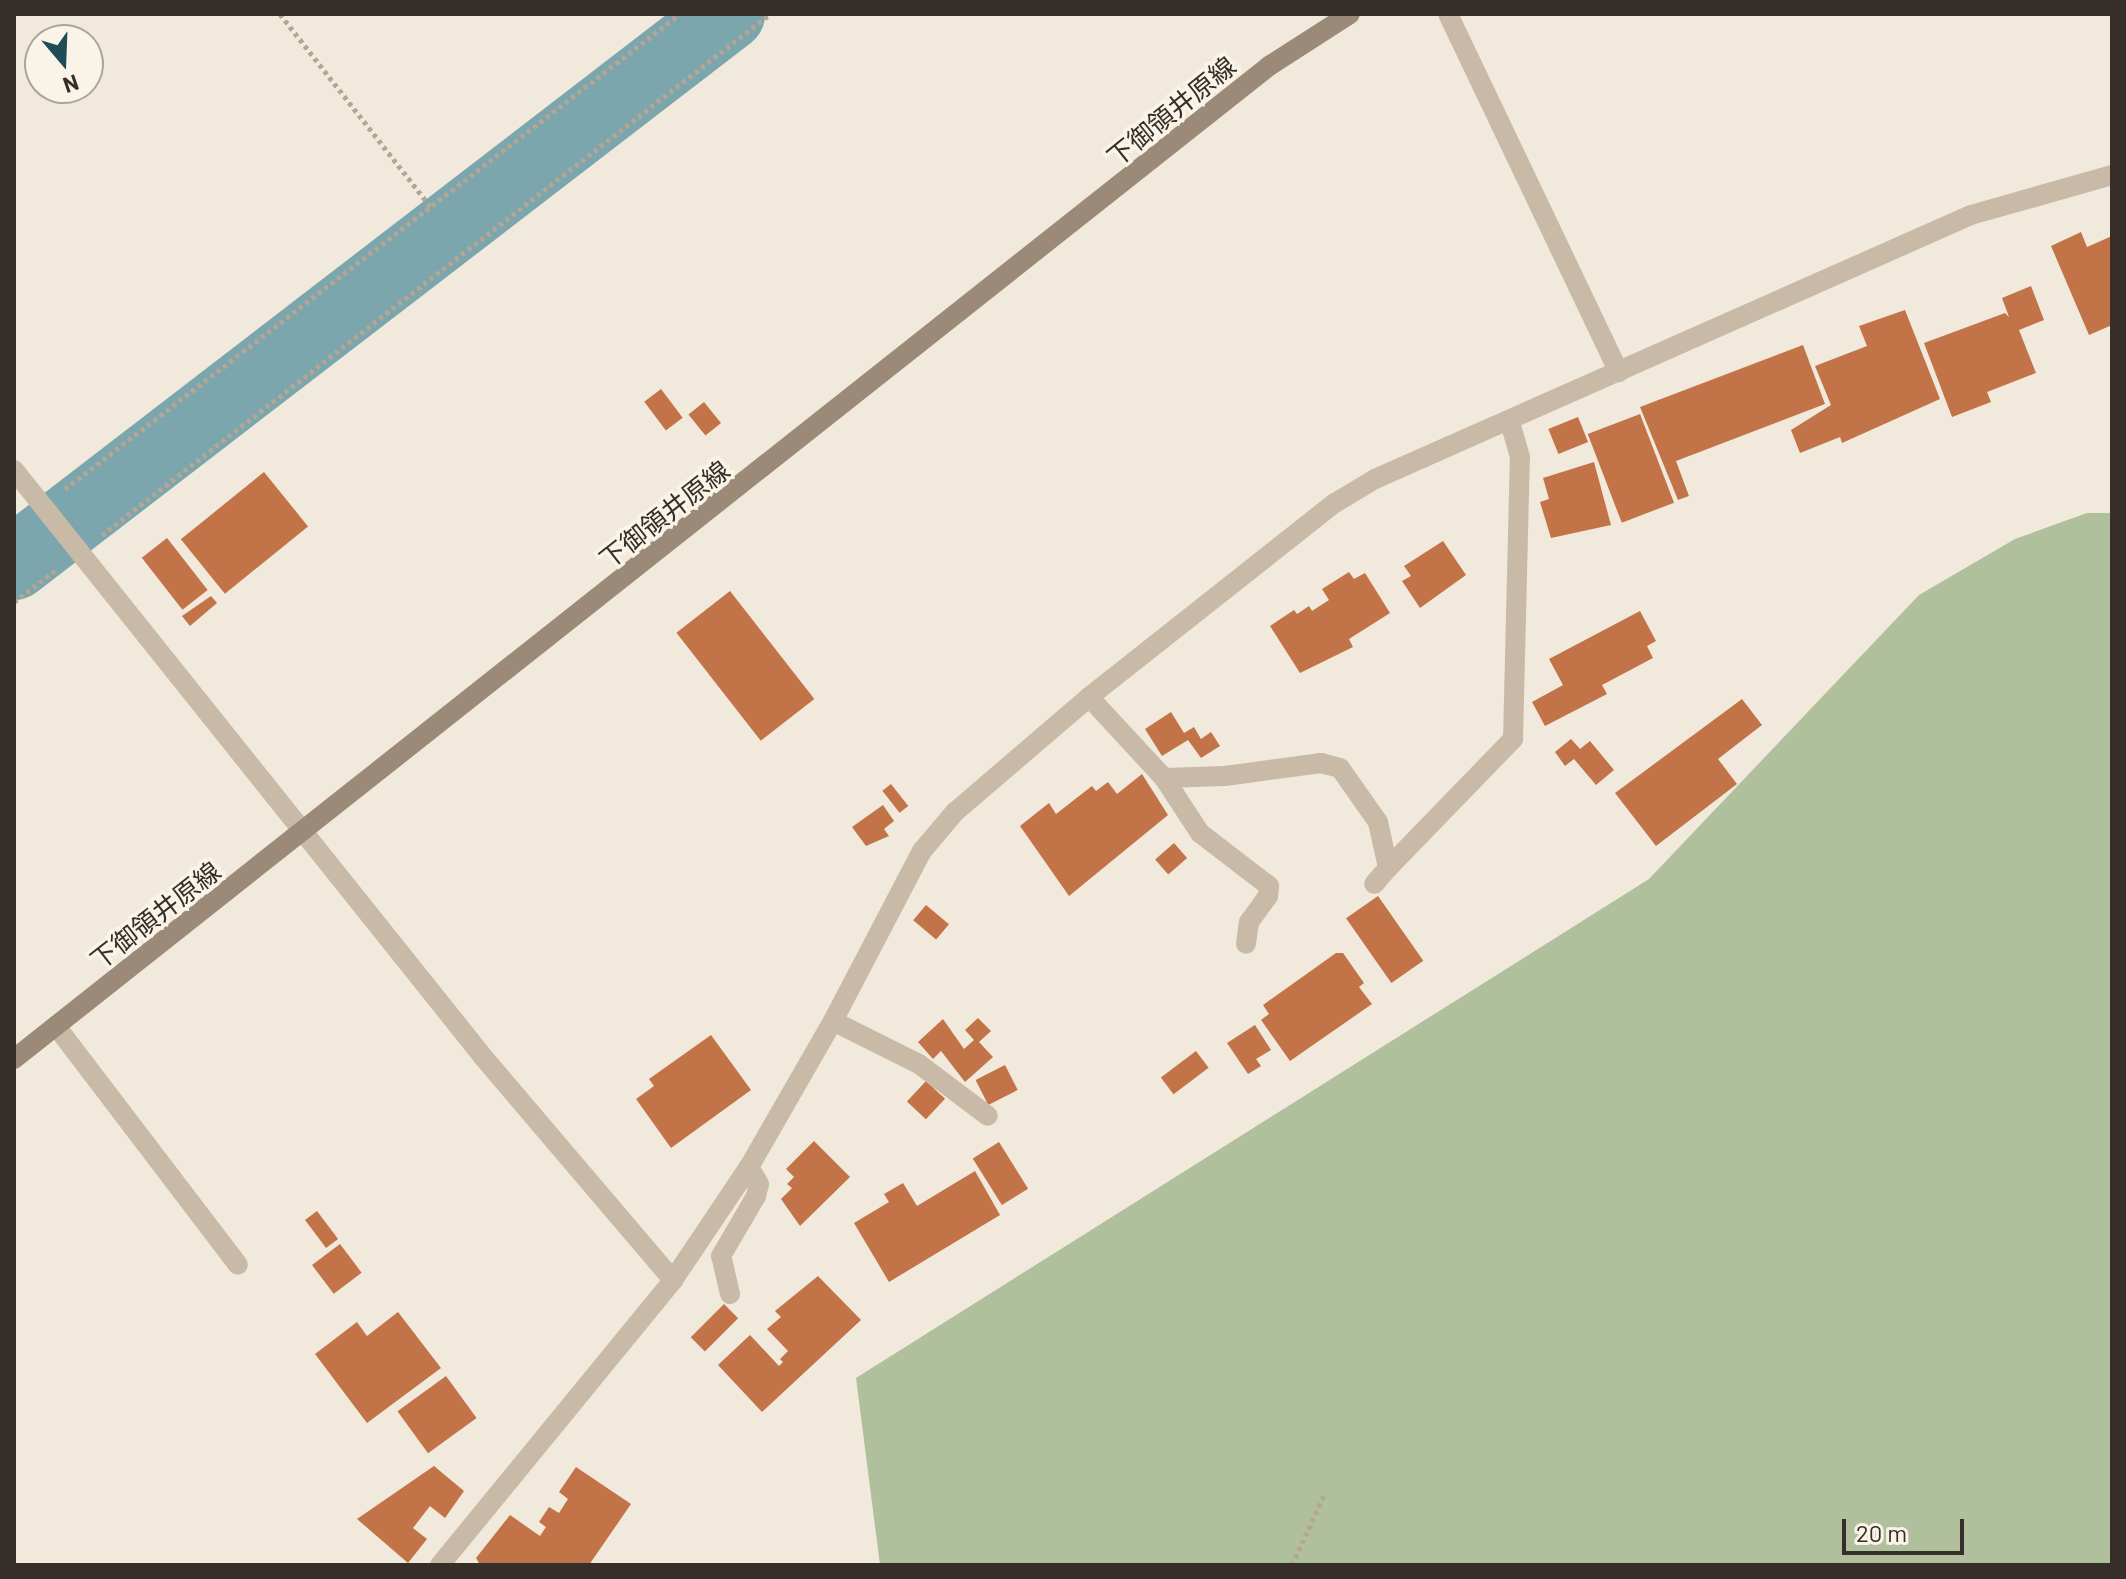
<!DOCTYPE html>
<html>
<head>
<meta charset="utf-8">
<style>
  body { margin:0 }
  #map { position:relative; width:2126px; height:1579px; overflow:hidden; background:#f1e9db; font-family:Barlow,"Noto Sans JP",sans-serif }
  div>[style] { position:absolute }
  .green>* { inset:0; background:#b0c09c }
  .river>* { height:74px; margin:-37px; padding:0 37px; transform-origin:37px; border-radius:37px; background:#7ba6ad }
  .building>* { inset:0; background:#c27348; transform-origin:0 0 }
  .path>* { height:5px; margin-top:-2.5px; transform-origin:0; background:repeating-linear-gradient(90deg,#b5a592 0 4px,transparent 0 8px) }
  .street>* { height:20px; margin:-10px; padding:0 10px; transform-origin:10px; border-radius:10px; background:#c9baa8 }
  .secondary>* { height:20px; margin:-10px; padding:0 10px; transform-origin:10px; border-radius:10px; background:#9c8a79 }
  span { translate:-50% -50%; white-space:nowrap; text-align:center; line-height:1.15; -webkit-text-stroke:7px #f9f3e8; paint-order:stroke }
  .street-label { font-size:26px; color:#362e28 }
  .frame { position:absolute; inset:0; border:16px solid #362e28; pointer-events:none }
  .north { position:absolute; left:24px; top:24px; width:80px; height:80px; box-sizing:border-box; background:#f9f3e8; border:2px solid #aba49b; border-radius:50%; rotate:161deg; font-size:22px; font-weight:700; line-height:32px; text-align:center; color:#362e28 }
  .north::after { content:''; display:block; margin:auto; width:28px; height:36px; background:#1f4c56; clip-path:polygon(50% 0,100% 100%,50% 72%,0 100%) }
  .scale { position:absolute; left:1842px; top:1519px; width:122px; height:36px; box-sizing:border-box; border:4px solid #362e28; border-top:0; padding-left:10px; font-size:24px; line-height:28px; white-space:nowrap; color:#362e28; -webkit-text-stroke:6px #f9f3e8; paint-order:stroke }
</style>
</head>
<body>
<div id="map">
  <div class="green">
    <div style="clip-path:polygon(2087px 513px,2112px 513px,2112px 1565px,880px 1565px,856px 1378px,1649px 879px,1919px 595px,2015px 539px)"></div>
  </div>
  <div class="river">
    <div style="left:14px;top:563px;width:901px;rotate:-37.56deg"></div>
  </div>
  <div class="building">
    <div style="clip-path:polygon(2081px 232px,2087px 247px,2112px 236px,2112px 325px,2089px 335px,2051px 246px)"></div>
    <div style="clip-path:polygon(2031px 286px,2044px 320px,2019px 330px,2036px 373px,1987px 392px,1991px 402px,1952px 417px,1924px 343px,2005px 313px,2009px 317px,2002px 298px)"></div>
    <div style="clip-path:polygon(1905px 310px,1940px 399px,1842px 443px,1840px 437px,1800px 453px,1791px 430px,1831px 405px,1815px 366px,1867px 346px,1859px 326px)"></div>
    <div style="clip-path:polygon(1803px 345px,1825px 404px,1676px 461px,1689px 496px,1678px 500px,1640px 407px)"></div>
    <div style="left:661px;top:389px;width:36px;height:21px;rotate:53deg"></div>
    <div style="left:704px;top:402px;width:27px;height:20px;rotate:51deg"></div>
    <div style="left:1640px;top:414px;width:95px;height:56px;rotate:69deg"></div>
    <div style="left:1578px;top:417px;width:27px;height:32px;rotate:68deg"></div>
    <div style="clip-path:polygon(1594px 462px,1611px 525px,1551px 538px,1540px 502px,1549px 499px,1543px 478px)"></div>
    <div style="left:264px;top:472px;width:70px;height:107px;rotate:51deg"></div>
    <div style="left:167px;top:538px;width:66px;height:32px;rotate:52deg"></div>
    <div style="clip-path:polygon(1443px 541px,1466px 575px,1420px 608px,1402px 581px,1411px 576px,1404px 566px)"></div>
    <div style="clip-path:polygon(1349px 572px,1354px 579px,1365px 573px,1390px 613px,1349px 639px,1353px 647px,1300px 673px,1270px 626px,1294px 610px,1297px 614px,1309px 606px,1312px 611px,1329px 600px,1322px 589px)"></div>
    <div style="left:730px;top:591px;width:137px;height:68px;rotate:52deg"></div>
    <div style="clip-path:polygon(211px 596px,217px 603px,190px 626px,182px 616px)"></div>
    <div style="clip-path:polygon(1640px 611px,1656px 641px,1647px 646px,1653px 658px,1602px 685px,1607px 694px,1545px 726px,1532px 702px,1563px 685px,1549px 659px)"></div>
    <div style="clip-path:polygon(1742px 699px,1762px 725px,1718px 759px,1737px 784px,1656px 846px,1615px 793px)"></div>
    <div style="clip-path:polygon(1171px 712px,1184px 733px,1194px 727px,1201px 739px,1211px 732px,1220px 746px,1201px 758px,1188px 740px,1162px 756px,1145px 729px)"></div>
    <div style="clip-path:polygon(1571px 739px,1580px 749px,1590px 741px,1614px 770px,1596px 785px,1574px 759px,1565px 766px,1555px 752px)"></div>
    <div style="clip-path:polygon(1142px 774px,1168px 815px,1069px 896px,1020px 826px,1049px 803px,1056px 814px,1092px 786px,1096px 791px,1108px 782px,1117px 794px)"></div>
    <div style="left:891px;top:784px;width:28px;height:11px;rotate:52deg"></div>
    <div style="clip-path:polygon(883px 805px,894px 821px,884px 829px,889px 836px,866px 846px,852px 827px)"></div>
    <div style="left:1174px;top:843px;width:20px;height:25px;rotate:49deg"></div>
    <div style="left:1378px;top:896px;width:79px;height:39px;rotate:55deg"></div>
    <div style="left:926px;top:905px;width:30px;height:20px;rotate:40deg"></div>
    <div style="clip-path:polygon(1336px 953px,1343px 953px,1364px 983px,1359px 987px,1372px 1004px,1290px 1061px,1261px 1020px,1269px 1014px,1263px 1005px)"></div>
    <div style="clip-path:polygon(978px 1018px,991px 1031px,979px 1042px,993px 1057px,965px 1082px,941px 1051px,933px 1059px,918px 1042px,943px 1019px,964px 1049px,974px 1040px,965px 1030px)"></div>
    <div style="clip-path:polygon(1255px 1025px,1271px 1050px,1256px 1059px,1261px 1066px,1248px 1074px,1227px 1043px)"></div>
    <div style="clip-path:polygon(711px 1035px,751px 1090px,671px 1148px,636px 1099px,654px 1086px,649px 1079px)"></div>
    <div style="left:1196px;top:1051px;width:21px;height:44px;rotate:53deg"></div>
    <div style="left:1005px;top:1065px;width:28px;height:33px;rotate:63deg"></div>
    <div style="left:926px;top:1081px;width:26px;height:28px;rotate:43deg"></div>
    <div style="clip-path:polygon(814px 1141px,850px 1177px,800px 1226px,781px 1199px,792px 1188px,787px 1184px,794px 1177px,786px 1169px)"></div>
    <div style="left:999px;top:1142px;width:55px;height:31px;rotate:58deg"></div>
    <div style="clip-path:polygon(975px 1171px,1000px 1215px,889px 1282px,854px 1223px,889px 1202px,884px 1194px,903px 1183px,917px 1206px)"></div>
    <div style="left:317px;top:1211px;width:35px;height:15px;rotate:53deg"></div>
    <div style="left:340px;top:1244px;width:36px;height:35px;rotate:53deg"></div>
    <div style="clip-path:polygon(818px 1276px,861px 1320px,762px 1412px,718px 1365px,750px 1335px,779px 1366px,783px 1362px,780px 1359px,788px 1351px,767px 1329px,781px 1317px,775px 1311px)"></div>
    <div style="left:724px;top:1304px;width:20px;height:47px;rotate:45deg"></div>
    <div style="clip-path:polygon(398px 1312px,441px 1368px,367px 1423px,315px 1354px,357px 1322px,367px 1336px)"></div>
    <div style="left:446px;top:1376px;width:52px;height:60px;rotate:54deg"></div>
    <div style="clip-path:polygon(434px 1466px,464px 1491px,445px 1518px,430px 1506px,413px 1528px,427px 1539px,408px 1563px,357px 1519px)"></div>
    <div style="clip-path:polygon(576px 1467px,631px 1504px,589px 1565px,480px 1565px,476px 1558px,510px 1515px,540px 1536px,546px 1527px,539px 1522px,549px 1507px,559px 1513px,568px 1499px,559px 1492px)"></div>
  </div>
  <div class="path">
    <div style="left:280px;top:14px;width:244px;rotate:52deg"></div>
    <div style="left:65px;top:489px;width:777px;rotate:-37.68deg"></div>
    <div style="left:102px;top:535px;width:847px;rotate:-37.95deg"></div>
    <div style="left:14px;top:602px;width:53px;rotate:-37.3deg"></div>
    <div style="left:1292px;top:1565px;width:79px;rotate:-65.4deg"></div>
  </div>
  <div class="street">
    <div style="left:1448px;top:14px;width:397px;rotate:64.5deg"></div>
    <div style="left:14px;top:470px;width:753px;rotate:51.36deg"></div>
    <div style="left:484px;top:1058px;width:292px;rotate:49.6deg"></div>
    <div style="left:1089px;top:697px;width:110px;rotate:47.2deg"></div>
    <div style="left:1164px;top:778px;width:66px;rotate:56.8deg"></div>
    <div style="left:1200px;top:833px;width:87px;rotate:37.5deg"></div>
    <div style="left:1269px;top:886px;width:10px;rotate:96deg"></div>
    <div style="left:1268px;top:896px;width:32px;rotate:126deg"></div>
    <div style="left:1249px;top:922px;width:22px;rotate:98deg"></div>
    <div style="left:1164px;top:778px;width:61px;rotate:-1.9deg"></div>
    <div style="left:1225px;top:776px;width:97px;rotate:-7.7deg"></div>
    <div style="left:1321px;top:763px;width:20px;rotate:15deg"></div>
    <div style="left:1340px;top:768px;width:66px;rotate:54.9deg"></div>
    <div style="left:1378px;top:822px;width:47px;rotate:77.7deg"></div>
    <div style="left:1388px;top:868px;width:21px;rotate:131deg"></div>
    <div style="left:1388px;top:868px;width:180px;rotate:-45.9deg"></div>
    <div style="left:1513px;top:739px;width:282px;rotate:-88.6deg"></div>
    <div style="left:1520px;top:457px;width:37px;rotate:-106deg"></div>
    <div style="left:833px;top:1021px;width:96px;rotate:26.6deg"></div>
    <div style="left:919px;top:1064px;width:86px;rotate:37deg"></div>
    <div style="left:56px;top:1026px;width:300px;rotate:52.7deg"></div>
    <div style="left:730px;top:1294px;width:39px;rotate:-103deg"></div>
    <div style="left:721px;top:1256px;width:69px;rotate:-59.7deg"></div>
    <div style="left:756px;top:1196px;width:12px;rotate:-76deg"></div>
    <div style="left:759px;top:1184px;width:20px;rotate:-120deg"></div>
    <div style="left:440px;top:1565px;width:368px;rotate:-50.7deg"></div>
    <div style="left:673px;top:1280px;width:136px;rotate:-56.1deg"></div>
    <div style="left:749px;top:1167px;width:168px;rotate:-60.1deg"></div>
    <div style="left:833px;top:1021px;width:192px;rotate:-62.4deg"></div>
    <div style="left:922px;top:851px;width:51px;rotate:-49.8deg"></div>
    <div style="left:955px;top:812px;width:177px;rotate:-40.6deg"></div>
    <div style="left:1089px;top:697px;width:313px;rotate:-38.3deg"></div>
    <div style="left:1335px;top:503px;width:47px;rotate:-31deg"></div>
    <div style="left:1375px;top:479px;width:652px;rotate:-23.89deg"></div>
    <div style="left:1971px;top:215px;width:147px;rotate:-15.8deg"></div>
  </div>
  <div class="secondary">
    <div style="left:14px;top:1059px;width:1600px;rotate:-38.35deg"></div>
    <div style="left:1269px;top:66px;width:96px;rotate:-32.7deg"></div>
  </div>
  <div class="street-label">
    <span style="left:1171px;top:111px;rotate:-39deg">下御領井原線</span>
    <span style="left:664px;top:514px;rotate:-38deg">下御領井原線</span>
    <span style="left:155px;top:915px;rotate:-38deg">下御領井原線</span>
  </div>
  <div class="frame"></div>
  <div class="north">N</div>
  <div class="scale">20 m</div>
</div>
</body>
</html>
